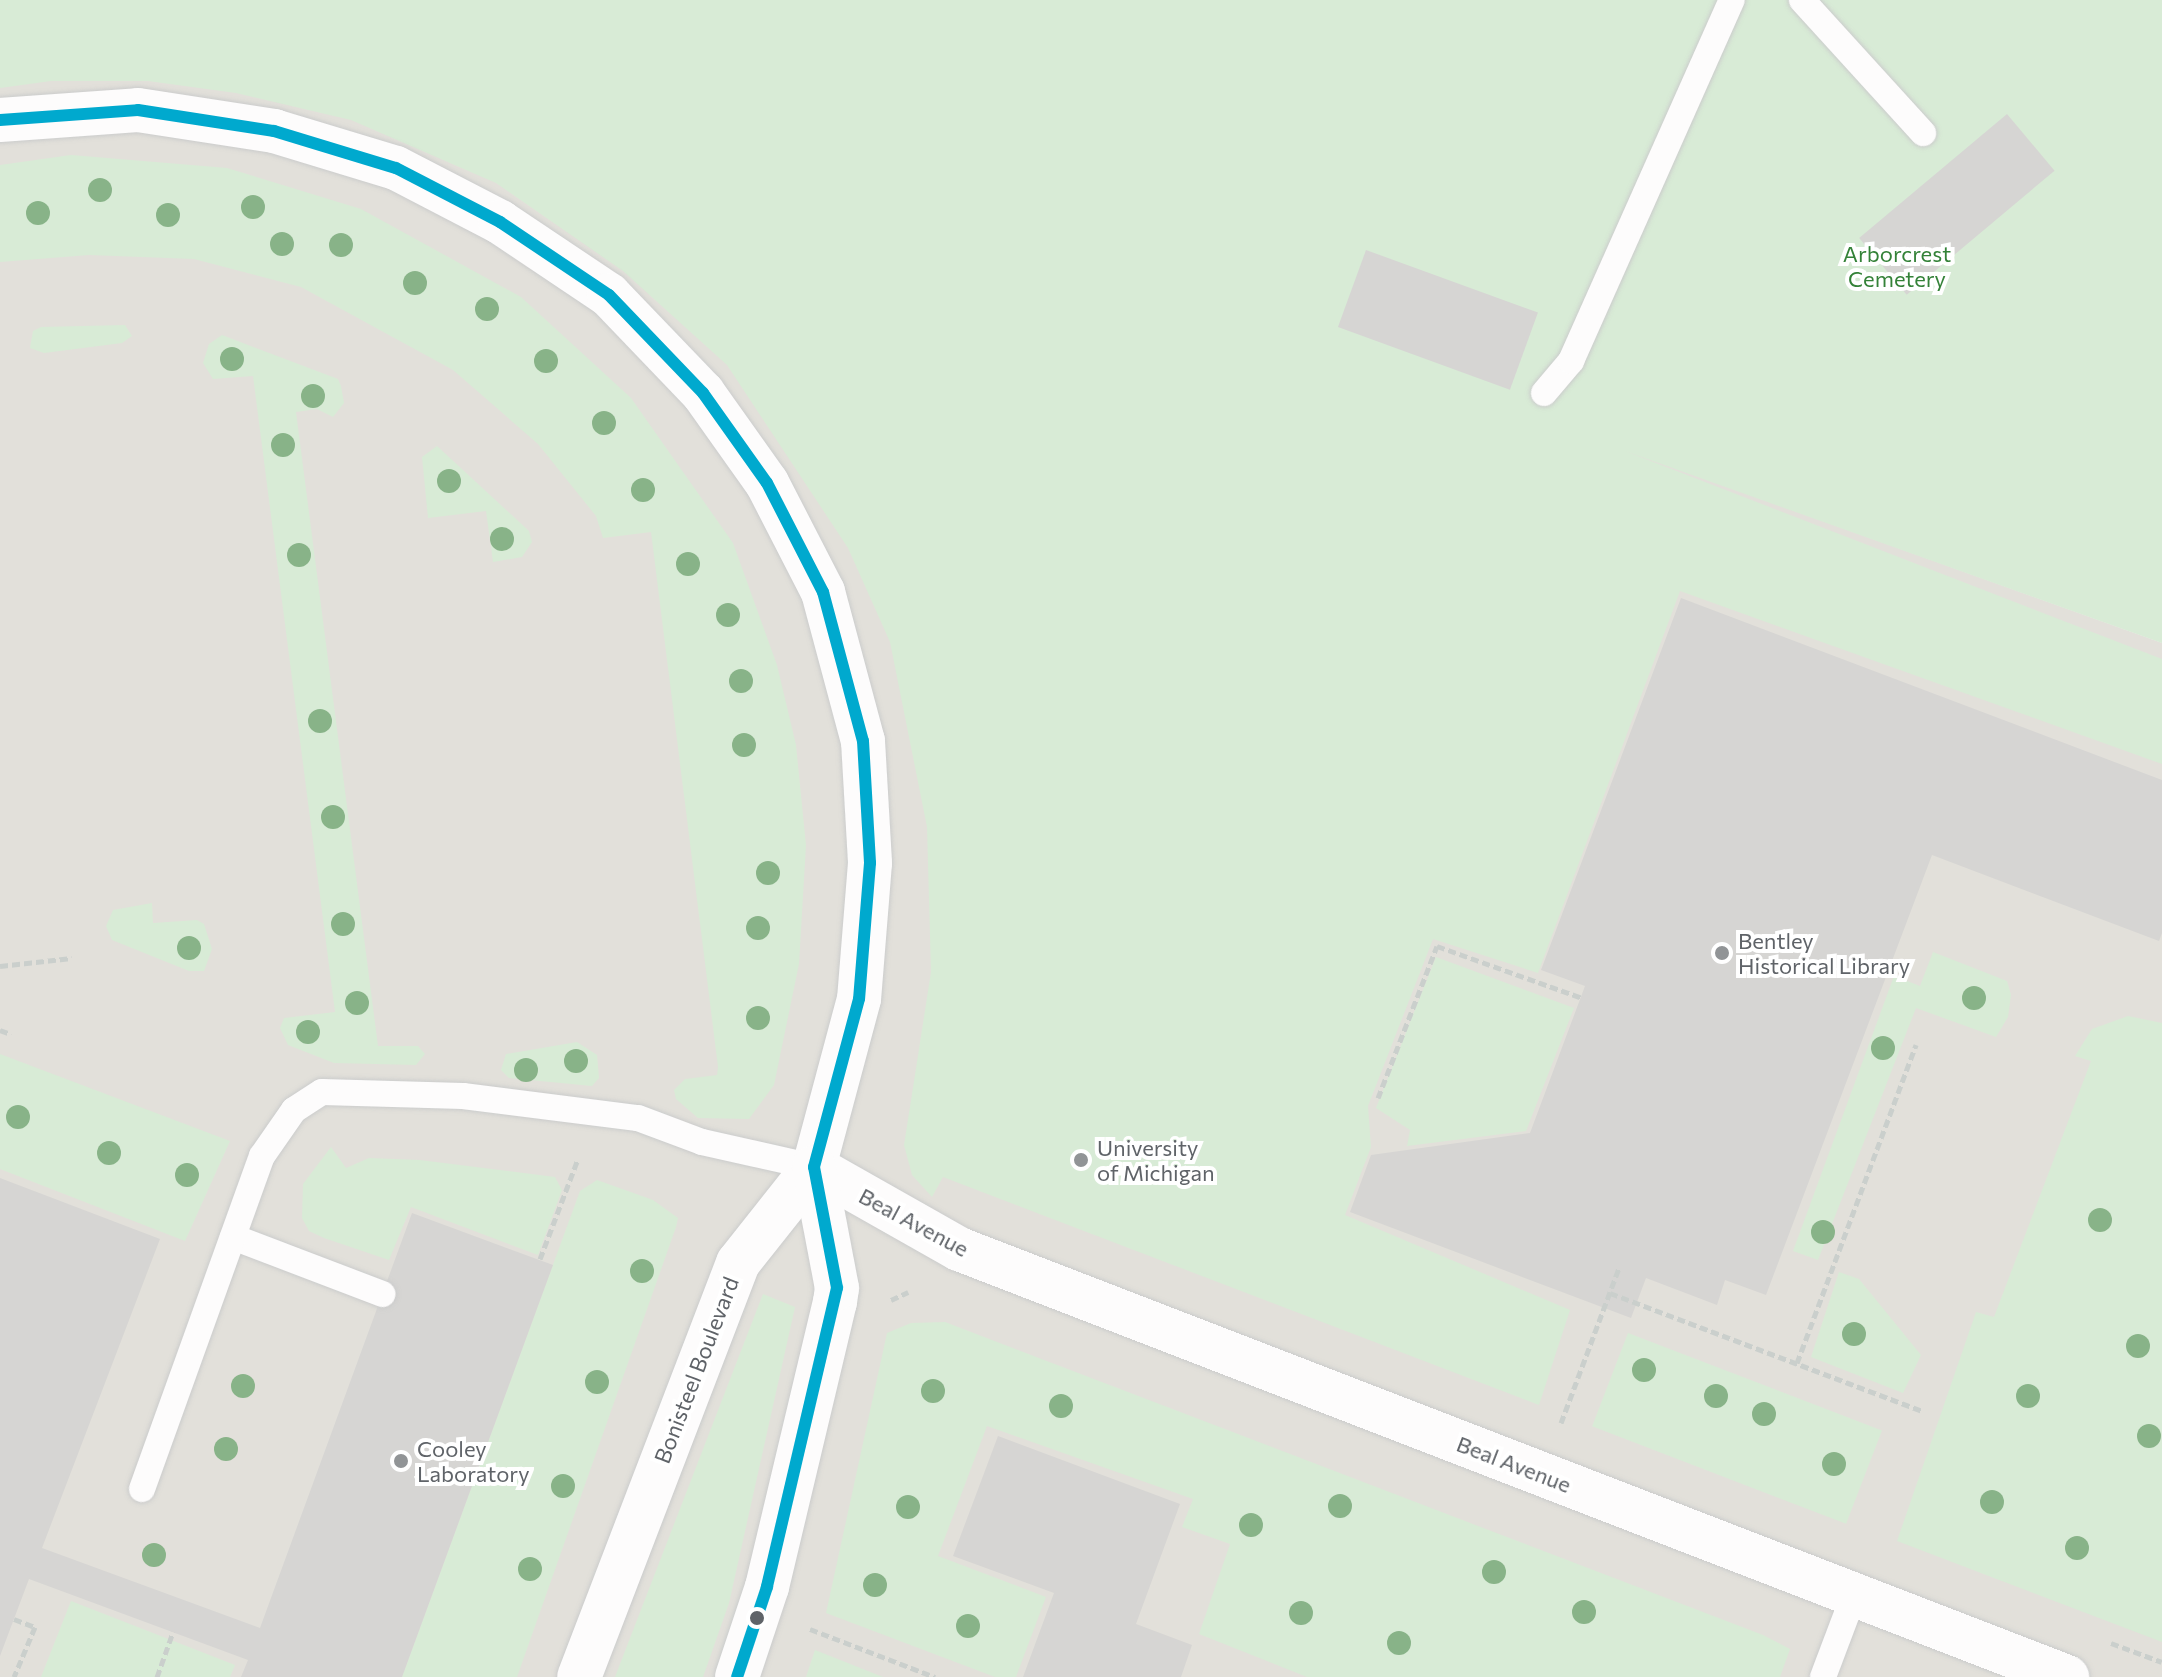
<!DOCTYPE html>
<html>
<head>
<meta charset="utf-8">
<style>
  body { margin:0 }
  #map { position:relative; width:2162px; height:1677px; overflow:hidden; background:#efeeea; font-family:Commissioner,sans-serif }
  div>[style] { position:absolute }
  .education>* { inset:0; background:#e2e0da }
  .green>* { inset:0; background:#d8ebd6; transform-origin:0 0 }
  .building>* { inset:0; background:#d6d5d3; transform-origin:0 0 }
  .path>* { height:5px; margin-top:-2.5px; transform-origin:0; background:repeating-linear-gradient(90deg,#cacfcc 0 8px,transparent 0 12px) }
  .roads { filter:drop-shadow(0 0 2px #cbcccc) drop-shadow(0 0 2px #cbcccc) }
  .service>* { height:26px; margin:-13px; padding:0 13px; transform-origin:13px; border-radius:13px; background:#fdfcfc }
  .tertiary>* { height:44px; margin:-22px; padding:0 22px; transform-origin:22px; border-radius:22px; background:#fdfcfc }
  .bus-1>* { height:12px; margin:-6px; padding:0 6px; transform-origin:6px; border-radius:6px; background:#00a9ce }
  .trees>* { width:24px; height:24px; margin:-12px; border-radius:50%; background:#88b388 }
  .dots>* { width:22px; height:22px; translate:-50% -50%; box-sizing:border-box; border:4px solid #fff; border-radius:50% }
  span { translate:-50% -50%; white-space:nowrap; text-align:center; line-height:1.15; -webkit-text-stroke:8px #fff; paint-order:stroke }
  .park-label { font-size:22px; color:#348238 }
  .poi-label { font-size:22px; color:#5f6368 }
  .left { translate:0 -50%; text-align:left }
  .street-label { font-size:22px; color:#5f6368 }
</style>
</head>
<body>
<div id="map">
  <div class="education">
    <div style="clip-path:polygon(0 0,1578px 433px,2162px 643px,2162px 1677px,0 1677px)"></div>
  </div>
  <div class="green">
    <div style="clip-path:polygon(0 0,2162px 0,2162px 643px,1625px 451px,2162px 659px,2162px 764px,1680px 591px,1538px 973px,1433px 939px,1368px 1106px,1371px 1147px,1345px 1215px,1570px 1310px,1539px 1405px,943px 1177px,932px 1197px,912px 1175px,904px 1145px,931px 972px,927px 827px,890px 642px,848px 548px,727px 365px,623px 271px,496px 183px,351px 120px,236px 93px,148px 81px,51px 81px,0 88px)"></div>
    <div style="clip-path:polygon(71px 155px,227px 168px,361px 209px,521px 297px,631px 398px,733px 543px,777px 665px,796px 745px,806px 845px,799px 964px,774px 1085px,749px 1119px,698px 1118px,676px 1099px,674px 1090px,685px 1079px,717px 1075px,718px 1067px,651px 532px,603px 538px,596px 516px,538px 444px,453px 370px,301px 287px,194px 259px,89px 255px,0 262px,0 165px)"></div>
    <div style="clip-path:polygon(125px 325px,132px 336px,122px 343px,44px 353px,30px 348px,33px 331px,41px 327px)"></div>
    <div style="clip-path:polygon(222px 335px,338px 379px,341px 386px,344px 403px,333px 417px,317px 409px,296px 412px,378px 1046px,418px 1046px,425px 1054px,416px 1065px,334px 1063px,288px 1045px,280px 1028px,284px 1018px,335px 1012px,253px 376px,213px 379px,203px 363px,209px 344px)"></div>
    <div style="clip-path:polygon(437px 446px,529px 531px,532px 542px,522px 557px,493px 562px,486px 511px,428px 518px,422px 457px)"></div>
    <div style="clip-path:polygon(152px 903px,153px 923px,197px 920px,204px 924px,212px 949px,204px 971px,189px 971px,112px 940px,106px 926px,113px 910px)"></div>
    <div style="clip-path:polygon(1933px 952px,2007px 981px,2011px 995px,2008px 1017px,1996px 1037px,1916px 1008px,1818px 1260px,1793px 1251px,1894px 976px,1920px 986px)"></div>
    <div style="clip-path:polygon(1436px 957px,1574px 1008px,1526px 1131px,1407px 1146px,1410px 1130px,1376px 1108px)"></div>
    <div style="clip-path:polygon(2128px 1016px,2162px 1023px,2162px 1642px,1897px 1541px,1976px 1312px,1994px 1317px,2091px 1061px,2075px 1056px,2092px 1029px)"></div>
    <div style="clip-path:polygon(577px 1042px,597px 1055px,599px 1078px,592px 1086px,509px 1078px,501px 1070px,506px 1054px)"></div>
    <div style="clip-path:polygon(0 1054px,230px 1141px,185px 1241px,0 1169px)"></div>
    <div style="clip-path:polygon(331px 1147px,346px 1168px,369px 1158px,420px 1160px,555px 1177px,562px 1190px,538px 1255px,411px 1207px,389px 1260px,324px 1238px,309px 1231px,302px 1218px,303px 1184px)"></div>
    <div style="clip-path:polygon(597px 1180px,653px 1200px,678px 1218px,676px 1227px,517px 1677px,402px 1677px,580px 1191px)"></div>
    <div style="clip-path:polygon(1839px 1272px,1859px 1279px,1921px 1355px,1903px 1393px,1811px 1357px)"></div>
    <div style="clip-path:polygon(763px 1294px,795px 1307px,729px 1603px,703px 1677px,615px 1677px)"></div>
    <div style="clip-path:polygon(945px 1322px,1763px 1635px,1790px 1649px,1780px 1677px,1307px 1677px,1199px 1634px,1230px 1544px,1182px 1527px,1193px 1499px,987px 1426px,938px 1556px,1046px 1597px,1016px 1677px,995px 1677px,826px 1613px,887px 1333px,911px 1323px)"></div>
    <div style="left:1628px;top:1333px;width:272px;height:100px;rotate:21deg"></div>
    <div style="clip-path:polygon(71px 1601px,235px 1665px,230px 1677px,41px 1677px)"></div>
    <div style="clip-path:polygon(815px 1650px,883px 1677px,806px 1677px)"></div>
  </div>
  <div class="building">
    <div style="left:2007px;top:114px;width:74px;height:193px;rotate:50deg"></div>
    <div style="left:1366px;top:250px;width:183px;height:82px;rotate:20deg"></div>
    <div style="clip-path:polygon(1681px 598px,2162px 780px,2162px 933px,2159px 941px,1932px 855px,1766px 1295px,1725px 1280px,1717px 1305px,1646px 1278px,1631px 1318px,1350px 1212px,1371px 1155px,1530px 1133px,1585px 986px,1541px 970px)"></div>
    <div style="clip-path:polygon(0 1178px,160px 1239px,42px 1548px,260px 1628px,412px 1213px,553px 1265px,402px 1677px,241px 1677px,248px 1660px,29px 1579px,0 1656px)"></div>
    <div style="clip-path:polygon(998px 1436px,1180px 1504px,1136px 1624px,1192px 1645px,1181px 1677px,1023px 1677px,1054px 1593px,953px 1556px)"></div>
  </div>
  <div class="path">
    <div style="left:0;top:966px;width:72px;rotate:-6.3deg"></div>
    <div style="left:0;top:1030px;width:12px;rotate:20deg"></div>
    <div style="left:1378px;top:1098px;width:163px;rotate:-68.8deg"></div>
    <div style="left:1437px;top:946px;width:154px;rotate:19.7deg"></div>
    <div style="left:540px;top:1259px;width:107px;rotate:-69.2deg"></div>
    <div style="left:1610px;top:1293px;width:335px;rotate:20.7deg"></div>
    <div style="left:891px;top:1300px;width:19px;rotate:-25deg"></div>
    <div style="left:1797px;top:1363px;width:340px;rotate:-69.5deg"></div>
    <div style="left:1561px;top:1423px;width:165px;rotate:-69.5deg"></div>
    <div style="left:14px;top:1619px;width:22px;rotate:21deg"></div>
    <div style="left:35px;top:1627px;width:54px;rotate:112.8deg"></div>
    <div style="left:810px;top:1629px;width:134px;rotate:21deg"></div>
    <div style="left:2111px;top:1643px;width:54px;rotate:20.4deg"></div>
    <div style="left:157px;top:1677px;width:48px;rotate:-70.4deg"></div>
  </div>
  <div class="roads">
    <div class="service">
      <div style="left:1802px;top:0;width:180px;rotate:47.7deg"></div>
      <div style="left:1544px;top:393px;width:42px;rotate:-49.8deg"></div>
      <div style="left:1571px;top:361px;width:395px;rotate:-66deg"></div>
      <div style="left:233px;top:1237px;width:160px;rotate:20.9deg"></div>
      <div style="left:142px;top:1489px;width:354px;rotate:-70.2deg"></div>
      <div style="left:262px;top:1156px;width:56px;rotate:-55.2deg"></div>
      <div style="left:294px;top:1110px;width:33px;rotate:-33deg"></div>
      <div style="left:322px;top:1092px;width:141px;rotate:1.6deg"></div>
      <div style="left:463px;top:1096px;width:176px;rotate:7.2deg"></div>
      <div style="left:638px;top:1118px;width:68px;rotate:20.6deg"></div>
      <div style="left:702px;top:1142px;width:115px;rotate:12.6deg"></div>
      <div style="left:1823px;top:1677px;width:88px;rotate:-69.3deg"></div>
    </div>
    <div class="tertiary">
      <div style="left:0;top:120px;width:138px;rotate:-4.1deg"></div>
      <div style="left:138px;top:110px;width:138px;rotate:8.8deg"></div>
      <div style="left:274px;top:131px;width:127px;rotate:16.9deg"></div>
      <div style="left:396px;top:168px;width:117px;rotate:27.4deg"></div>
      <div style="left:500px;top:222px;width:131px;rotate:33.8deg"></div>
      <div style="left:609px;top:295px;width:136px;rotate:46.2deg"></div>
      <div style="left:703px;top:393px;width:110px;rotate:54.6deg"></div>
      <div style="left:767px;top:483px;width:123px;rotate:62.8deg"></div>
      <div style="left:823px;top:592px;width:154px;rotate:75deg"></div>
      <div style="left:863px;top:741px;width:122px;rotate:86.7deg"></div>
      <div style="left:870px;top:863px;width:136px;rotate:94.6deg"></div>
      <div style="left:859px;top:999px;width:174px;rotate:105deg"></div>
      <div style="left:814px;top:1167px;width:122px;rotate:128.4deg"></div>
      <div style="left:738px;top:1263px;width:443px;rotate:111deg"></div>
      <div style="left:814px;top:1167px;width:167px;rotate:29.5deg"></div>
      <div style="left:959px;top:1249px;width:1188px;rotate:21.12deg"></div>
      <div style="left:737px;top:1677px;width:95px;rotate:-71.6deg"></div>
      <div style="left:767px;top:1587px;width:293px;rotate:-76.6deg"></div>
      <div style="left:835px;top:1302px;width:14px;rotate:-82deg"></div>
      <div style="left:837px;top:1288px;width:123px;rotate:-100.8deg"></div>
    </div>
  </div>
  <div class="bus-1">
    <div style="left:0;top:120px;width:138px;rotate:-4.1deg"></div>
    <div style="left:138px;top:110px;width:138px;rotate:8.8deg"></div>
    <div style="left:274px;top:131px;width:127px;rotate:16.9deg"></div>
    <div style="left:396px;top:168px;width:117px;rotate:27.4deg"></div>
    <div style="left:500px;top:222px;width:131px;rotate:33.8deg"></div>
    <div style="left:609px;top:295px;width:136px;rotate:46.2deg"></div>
    <div style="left:703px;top:393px;width:110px;rotate:54.6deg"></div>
    <div style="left:767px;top:483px;width:123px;rotate:62.8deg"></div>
    <div style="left:823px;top:592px;width:154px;rotate:75deg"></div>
    <div style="left:863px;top:741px;width:122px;rotate:86.7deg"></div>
    <div style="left:870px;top:863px;width:136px;rotate:94.6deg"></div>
    <div style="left:859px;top:999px;width:174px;rotate:105deg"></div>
    <div style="left:814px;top:1167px;width:123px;rotate:79.2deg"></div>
    <div style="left:837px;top:1288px;width:307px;rotate:103.2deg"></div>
    <div style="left:767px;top:1587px;width:95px;rotate:108.4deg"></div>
  </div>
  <div class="trees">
    <div style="left:100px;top:190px"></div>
    <div style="left:253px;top:207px"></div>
    <div style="left:38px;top:213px"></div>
    <div style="left:168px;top:215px"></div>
    <div style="left:282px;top:244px"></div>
    <div style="left:341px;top:245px"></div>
    <div style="left:415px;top:283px"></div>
    <div style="left:487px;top:309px"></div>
    <div style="left:232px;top:359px"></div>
    <div style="left:546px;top:361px"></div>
    <div style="left:313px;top:396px"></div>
    <div style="left:604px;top:423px"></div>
    <div style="left:283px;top:445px"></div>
    <div style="left:449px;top:481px"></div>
    <div style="left:643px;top:490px"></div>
    <div style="left:502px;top:539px"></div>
    <div style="left:299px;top:555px"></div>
    <div style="left:688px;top:564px"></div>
    <div style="left:728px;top:615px"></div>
    <div style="left:741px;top:681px"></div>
    <div style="left:320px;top:721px"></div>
    <div style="left:744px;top:745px"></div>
    <div style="left:333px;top:817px"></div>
    <div style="left:768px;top:873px"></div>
    <div style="left:343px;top:924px"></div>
    <div style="left:758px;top:928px"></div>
    <div style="left:189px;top:948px"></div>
    <div style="left:1974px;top:998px"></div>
    <div style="left:357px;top:1003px"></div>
    <div style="left:758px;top:1018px"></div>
    <div style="left:308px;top:1032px"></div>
    <div style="left:1883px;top:1048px"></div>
    <div style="left:576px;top:1061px"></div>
    <div style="left:526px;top:1070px"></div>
    <div style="left:18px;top:1117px"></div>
    <div style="left:109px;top:1153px"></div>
    <div style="left:187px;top:1175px"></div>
    <div style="left:2100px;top:1220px"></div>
    <div style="left:1823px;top:1232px"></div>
    <div style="left:642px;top:1271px"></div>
    <div style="left:1854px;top:1334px"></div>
    <div style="left:2138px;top:1346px"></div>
    <div style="left:1644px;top:1370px"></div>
    <div style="left:597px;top:1382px"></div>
    <div style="left:243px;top:1386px"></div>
    <div style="left:933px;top:1391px"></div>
    <div style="left:1716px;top:1396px"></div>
    <div style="left:2028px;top:1396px"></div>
    <div style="left:1061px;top:1406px"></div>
    <div style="left:1764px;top:1414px"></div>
    <div style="left:2149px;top:1436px"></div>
    <div style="left:226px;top:1449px"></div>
    <div style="left:1834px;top:1464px"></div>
    <div style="left:563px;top:1486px"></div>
    <div style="left:1992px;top:1502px"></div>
    <div style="left:1340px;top:1506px"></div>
    <div style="left:908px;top:1507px"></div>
    <div style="left:1251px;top:1525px"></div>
    <div style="left:2077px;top:1548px"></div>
    <div style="left:154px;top:1555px"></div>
    <div style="left:530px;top:1569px"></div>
    <div style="left:1494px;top:1572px"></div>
    <div style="left:875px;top:1585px"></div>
    <div style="left:1584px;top:1612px"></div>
    <div style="left:1301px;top:1613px"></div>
    <div style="left:968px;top:1626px"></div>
    <div style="left:1399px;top:1643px"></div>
  </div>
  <div class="dots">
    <div style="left:1722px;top:953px;background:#919496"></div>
    <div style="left:1081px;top:1160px;background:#919496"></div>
    <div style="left:401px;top:1461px;background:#919496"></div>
    <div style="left:757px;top:1618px;background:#5f6368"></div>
  </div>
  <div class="park-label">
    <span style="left:1897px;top:266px">Arborcrest<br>Cemetery</span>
  </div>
  <div class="poi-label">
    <span class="left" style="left:1738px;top:953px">Bentley<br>Historical Library</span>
    <span class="left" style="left:1097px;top:1160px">University<br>of Michigan</span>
    <span class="left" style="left:417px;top:1461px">Cooley<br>Laboratory</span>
  </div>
  <div class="street-label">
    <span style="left:914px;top:1222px;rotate:28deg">Beal Avenue</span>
    <span style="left:696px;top:1370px;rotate:-69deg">Bonisteel Boulevard</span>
    <span style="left:1514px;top:1464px;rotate:21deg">Beal Avenue</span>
  </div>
</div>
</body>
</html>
